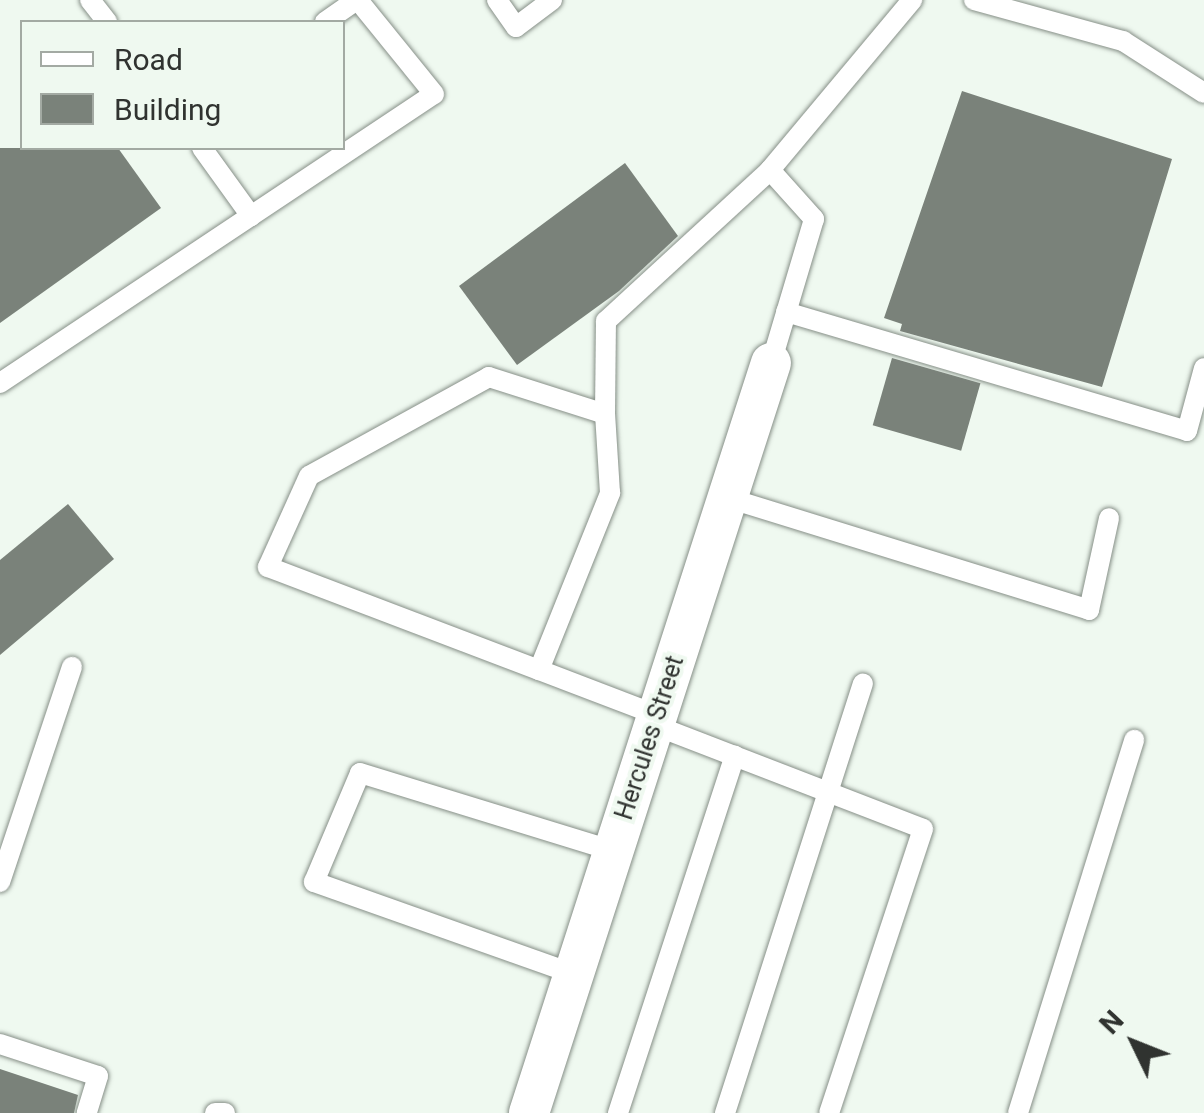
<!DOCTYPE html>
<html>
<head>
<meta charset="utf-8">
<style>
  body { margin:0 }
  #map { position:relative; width:1204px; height:1113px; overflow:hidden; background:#eff9f0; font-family:Roboto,sans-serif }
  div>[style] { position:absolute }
  .building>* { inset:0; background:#7a827a; transform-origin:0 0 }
  .roads { filter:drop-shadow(0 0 2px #868f87) drop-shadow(0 0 2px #868f87) }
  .service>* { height:20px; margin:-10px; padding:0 10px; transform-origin:10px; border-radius:10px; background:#fff }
  .minor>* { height:40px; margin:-20px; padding:0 20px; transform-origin:20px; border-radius:20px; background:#fff }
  span { translate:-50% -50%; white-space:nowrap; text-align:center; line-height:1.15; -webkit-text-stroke:8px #eff9f0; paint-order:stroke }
  .street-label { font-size:25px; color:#303330 }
  .legend { position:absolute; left:20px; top:20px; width:325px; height:130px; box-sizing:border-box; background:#eff9f0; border:2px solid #a3aaa3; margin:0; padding:12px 18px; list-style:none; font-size:30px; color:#303330 }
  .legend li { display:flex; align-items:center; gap:20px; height:50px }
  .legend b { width:50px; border:2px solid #a3aaa3 }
  .north { position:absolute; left:1084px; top:993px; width:100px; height:100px; -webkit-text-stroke:8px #eff9f0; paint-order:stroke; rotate:313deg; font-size:28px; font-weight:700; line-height:40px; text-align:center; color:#303330 }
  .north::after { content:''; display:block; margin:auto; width:35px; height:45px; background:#303330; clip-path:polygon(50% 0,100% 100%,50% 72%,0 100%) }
</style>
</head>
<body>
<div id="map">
  <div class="building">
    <div style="clip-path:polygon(962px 91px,1172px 159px,1102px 387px,900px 331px,902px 324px,884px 318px)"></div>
    <div style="clip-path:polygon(0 148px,118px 148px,161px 208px,0 323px)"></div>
    <div style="clip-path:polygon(625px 163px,678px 236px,619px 291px,517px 365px,459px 286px)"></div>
    <div style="left:892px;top:358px;width:92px;height:70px;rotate:16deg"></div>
    <div style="clip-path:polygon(68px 504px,114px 559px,0 655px,0 560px)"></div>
    <div style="clip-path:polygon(0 1069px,78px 1095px,74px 1113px,0 1113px)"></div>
  </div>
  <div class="roads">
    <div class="service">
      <div style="left:90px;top:0;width:28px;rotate:52deg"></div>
      <div style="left:497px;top:0;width:33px;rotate:55deg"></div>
      <div style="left:516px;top:27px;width:45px;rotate:-36.9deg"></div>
      <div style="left:974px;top:0;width:155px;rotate:15.4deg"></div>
      <div style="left:1123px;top:41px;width:96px;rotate:32.7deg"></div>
      <div style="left:325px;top:22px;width:38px;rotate:-35deg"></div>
      <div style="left:202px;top:148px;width:84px;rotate:54.2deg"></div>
      <div style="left:770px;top:170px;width:66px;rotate:48.1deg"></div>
      <div style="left:814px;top:219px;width:150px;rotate:106.6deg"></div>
      <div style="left:786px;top:312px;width:418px;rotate:16.5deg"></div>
      <div style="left:1187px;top:431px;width:65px;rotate:-74.9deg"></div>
      <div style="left:0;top:383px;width:521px;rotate:-33.66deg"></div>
      <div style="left:434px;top:94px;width:121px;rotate:-129deg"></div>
      <div style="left:605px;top:414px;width:93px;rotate:-89.4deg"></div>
      <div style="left:606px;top:321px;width:223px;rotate:-42.6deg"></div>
      <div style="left:770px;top:170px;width:222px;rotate:-50.1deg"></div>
      <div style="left:728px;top:498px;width:378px;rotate:17.2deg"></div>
      <div style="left:1089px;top:610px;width:94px;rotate:-77.7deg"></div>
      <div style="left:539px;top:670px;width:191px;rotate:-68.1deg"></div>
      <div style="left:610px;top:493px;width:79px;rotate:-93.6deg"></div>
      <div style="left:605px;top:414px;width:122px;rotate:-162.3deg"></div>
      <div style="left:489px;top:377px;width:205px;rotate:151.2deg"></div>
      <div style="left:309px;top:476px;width:100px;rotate:114.3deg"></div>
      <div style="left:268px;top:567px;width:290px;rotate:20.8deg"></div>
      <div style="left:539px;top:670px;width:126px;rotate:20.9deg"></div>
      <div style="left:654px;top:725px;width:288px;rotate:21.1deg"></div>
      <div style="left:923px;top:829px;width:299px;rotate:108.3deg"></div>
      <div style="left:0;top:882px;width:227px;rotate:-71.5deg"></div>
      <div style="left:574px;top:974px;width:276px;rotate:-160.5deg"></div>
      <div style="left:314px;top:882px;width:118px;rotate:-67.1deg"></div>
      <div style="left:360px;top:773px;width:265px;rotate:17.1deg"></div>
      <div style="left:0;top:1044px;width:103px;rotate:18.1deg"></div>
      <div style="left:98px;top:1076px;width:39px;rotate:107deg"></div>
      <div style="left:215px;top:1113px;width:10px"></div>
      <div style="left:618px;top:1113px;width:376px;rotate:-71.9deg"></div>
      <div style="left:725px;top:1113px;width:451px;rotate:-72.2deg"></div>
      <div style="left:1018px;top:1113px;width:391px;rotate:-72.7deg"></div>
    </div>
    <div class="minor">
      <div style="left:529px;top:1113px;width:788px;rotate:-72.12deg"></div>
    </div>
  </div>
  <div class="street-label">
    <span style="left:650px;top:738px;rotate:-72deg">Hercules Street</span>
  </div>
  <ul class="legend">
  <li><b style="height:12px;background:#fff"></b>Road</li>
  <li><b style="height:28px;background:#7a827a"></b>Building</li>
  </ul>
  <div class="north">N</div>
</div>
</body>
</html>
